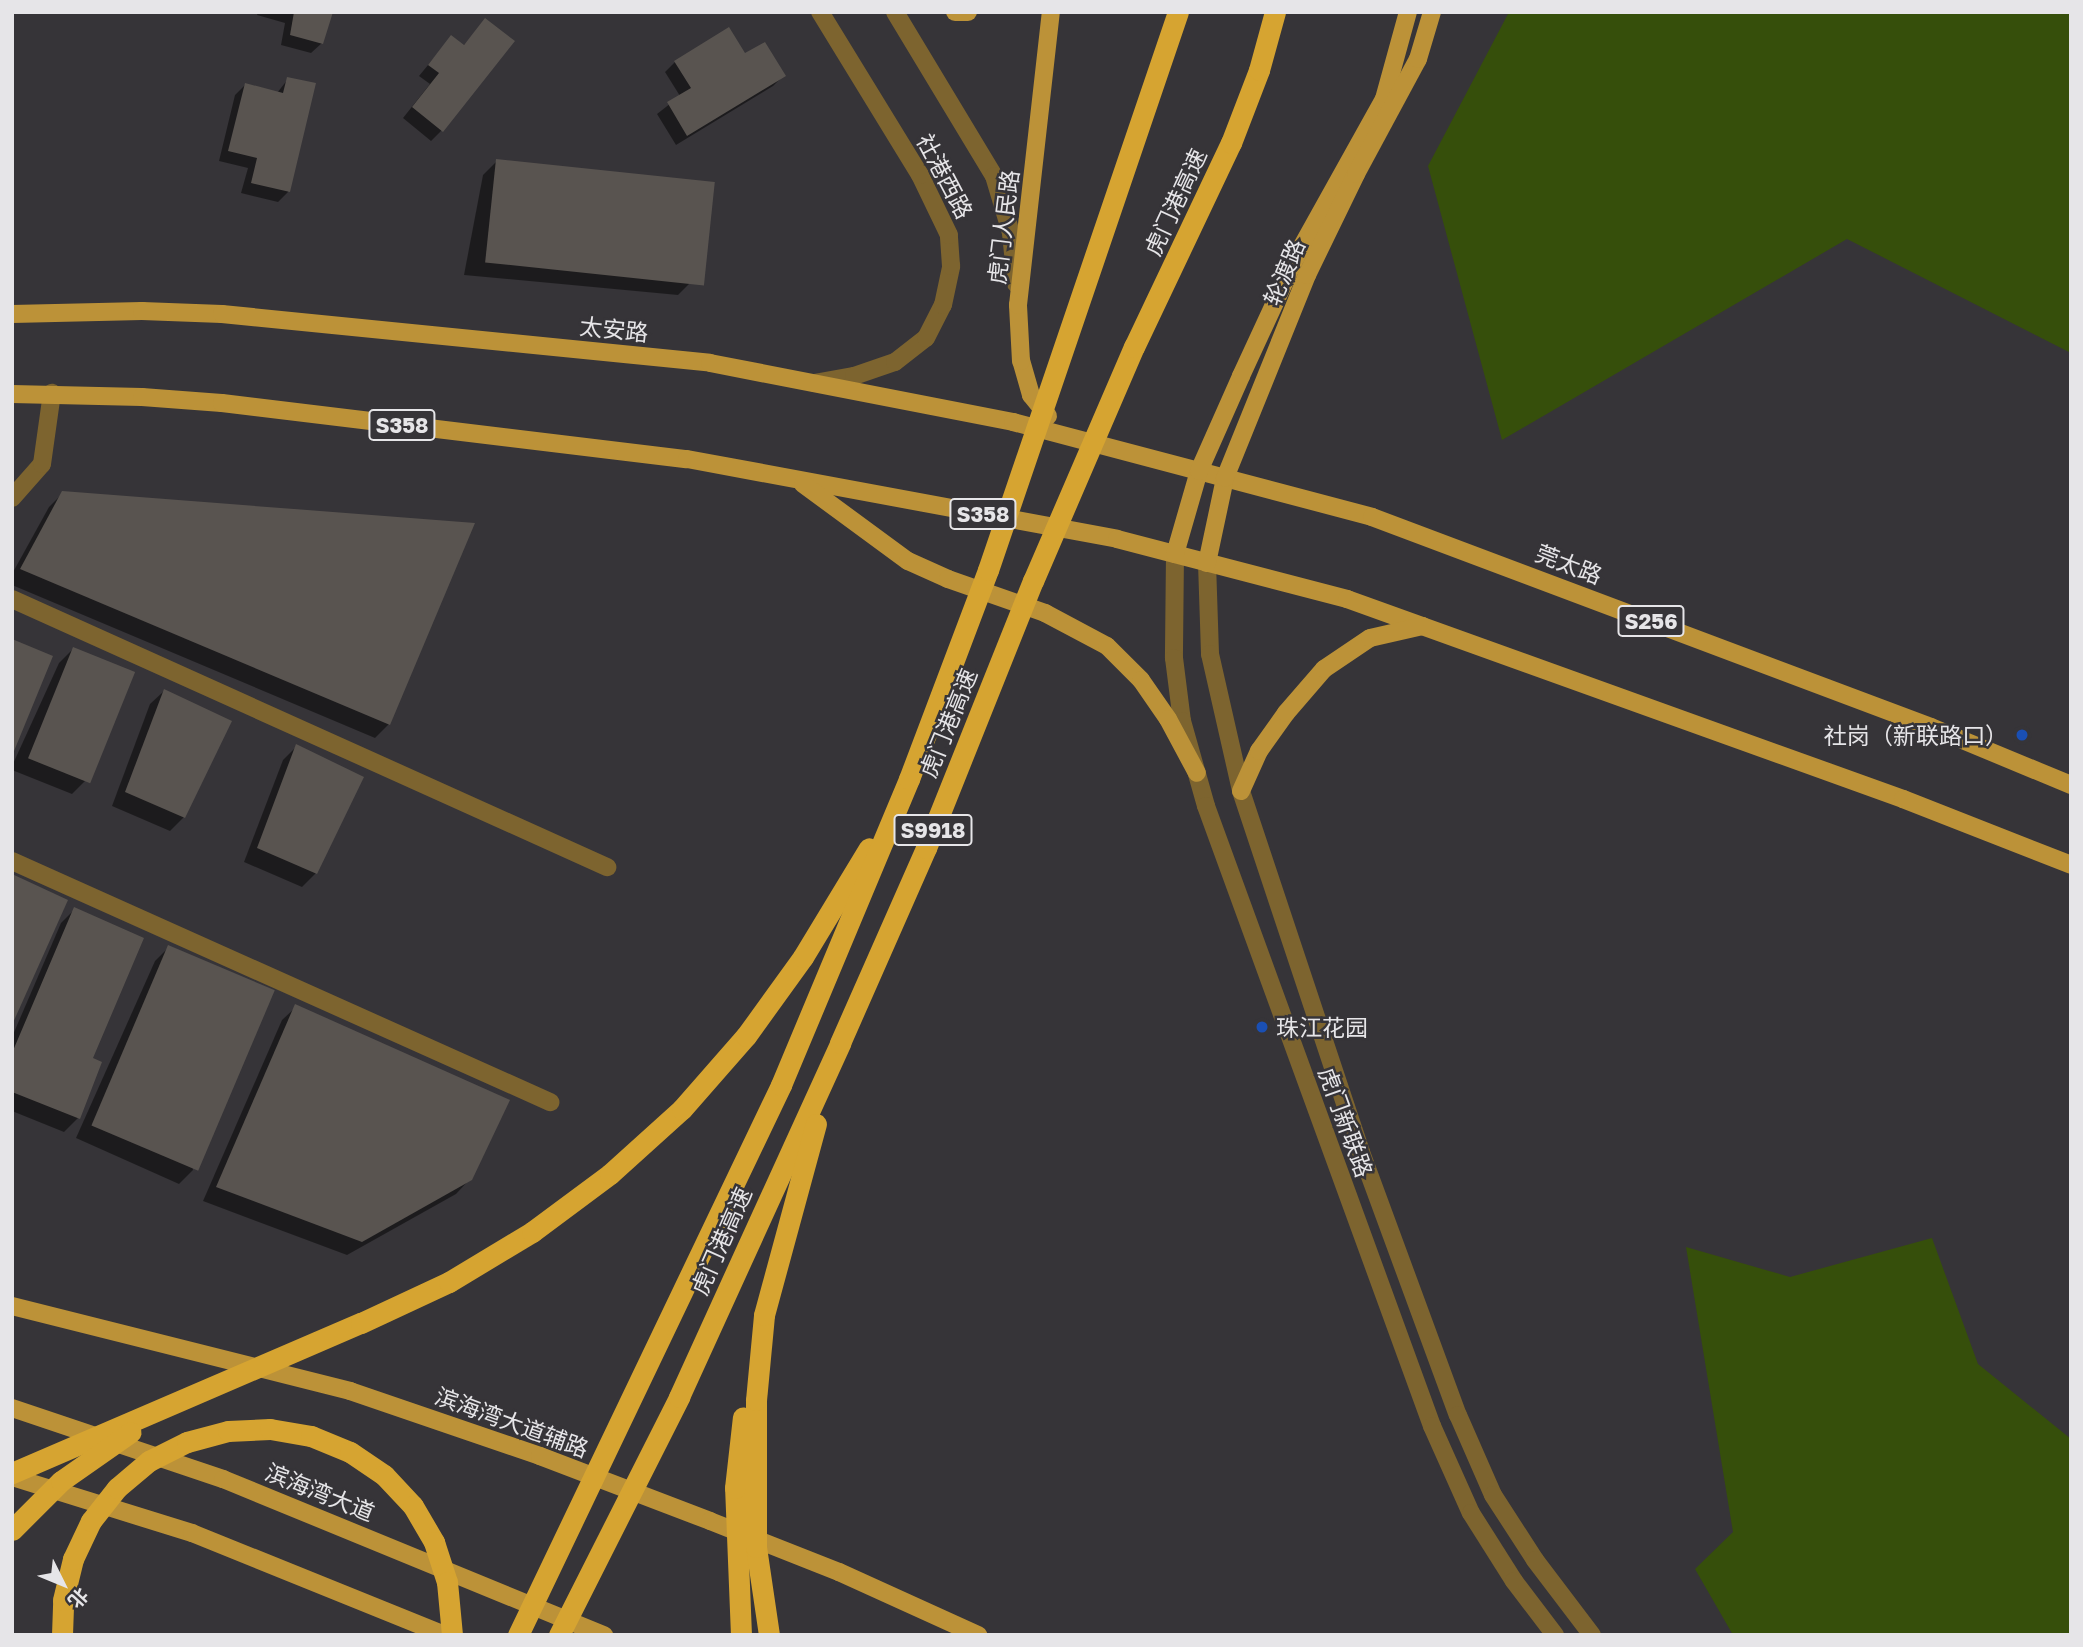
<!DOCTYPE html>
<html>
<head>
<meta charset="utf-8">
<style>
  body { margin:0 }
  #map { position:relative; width:2083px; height:1647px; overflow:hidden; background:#363438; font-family:"Golos Text","Noto Sans SC",sans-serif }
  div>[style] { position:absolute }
  .green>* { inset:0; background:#364f0b }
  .shadow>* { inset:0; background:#0007 }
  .building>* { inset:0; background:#595450; transform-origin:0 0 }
  .minor>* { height:18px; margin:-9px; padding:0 9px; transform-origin:9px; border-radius:9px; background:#7d642f }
  .major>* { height:18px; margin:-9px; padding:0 9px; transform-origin:9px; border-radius:9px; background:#bc9238 }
  .highway-bridge>* { height:21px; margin:-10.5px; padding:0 10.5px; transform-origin:10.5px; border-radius:10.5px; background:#d6a431 }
  .dots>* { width:19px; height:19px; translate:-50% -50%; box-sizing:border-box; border:4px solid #363438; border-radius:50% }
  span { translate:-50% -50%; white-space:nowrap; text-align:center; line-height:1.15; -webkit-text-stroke:5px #363438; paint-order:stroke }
  .shield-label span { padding:2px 5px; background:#363438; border:2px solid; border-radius:5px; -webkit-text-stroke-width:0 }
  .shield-label { font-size:21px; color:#e6e5e8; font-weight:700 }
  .street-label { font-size:23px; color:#e6e5e8 }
  .poi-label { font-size:23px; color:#e6e5e8 }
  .right { translate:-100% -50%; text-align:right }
  .left { translate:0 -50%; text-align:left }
  .frame { position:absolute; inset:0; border:14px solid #e6e5e8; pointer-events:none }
  .north { position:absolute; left:28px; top:1549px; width:70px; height:70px; -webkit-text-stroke:5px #363438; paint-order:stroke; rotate:133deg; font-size:19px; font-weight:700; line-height:28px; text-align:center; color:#e6e5e8 }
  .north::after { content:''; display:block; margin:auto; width:24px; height:32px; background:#e6e5e8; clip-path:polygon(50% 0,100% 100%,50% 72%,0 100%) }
</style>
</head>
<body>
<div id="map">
  <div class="green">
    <div style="clip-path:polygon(1509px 12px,2071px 12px,2071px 353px,1847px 239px,1502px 440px,1428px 166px)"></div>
    <div style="clip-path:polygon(1932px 1238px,1978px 1364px,2071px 1439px,2071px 1635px,1733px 1635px,1695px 1569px,1733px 1532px,1686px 1247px,1790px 1277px)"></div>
  </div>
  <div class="shadow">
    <div style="clip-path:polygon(258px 12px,331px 12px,322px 43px,311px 53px,281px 45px,285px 23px,257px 15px)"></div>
    <div style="clip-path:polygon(486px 20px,441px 131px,431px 141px,403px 118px,430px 84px,419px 76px,451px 37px,463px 46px)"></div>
    <div style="clip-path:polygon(745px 56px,784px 75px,773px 86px,676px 145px,657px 114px,680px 96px,665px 72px,675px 62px)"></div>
    <div style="clip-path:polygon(288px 79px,288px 192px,278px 202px,241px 193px,248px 168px,219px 161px,235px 95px,245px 85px,277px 93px)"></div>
    <div style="clip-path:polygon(497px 161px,692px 281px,678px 295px,464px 275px,483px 175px)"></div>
    <div style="clip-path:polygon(63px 493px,389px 724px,375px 738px,12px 585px,12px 574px,49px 507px)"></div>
    <div style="clip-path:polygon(73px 649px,86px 780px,72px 794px,12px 770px,12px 766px,59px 663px)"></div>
    <div style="clip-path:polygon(164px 691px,184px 817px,170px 831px,112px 806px,150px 704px)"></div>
    <div style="clip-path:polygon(297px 746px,316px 873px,302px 887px,244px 862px,283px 760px)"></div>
    <div style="clip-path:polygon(75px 909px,90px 1059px,78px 1118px,64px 1132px,12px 1111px,12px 1037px,61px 923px)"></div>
    <div style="clip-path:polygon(169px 947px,193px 1170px,179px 1184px,76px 1138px,155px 961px)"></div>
    <div style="clip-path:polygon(296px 1007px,470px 1179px,456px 1194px,347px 1255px,203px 1201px,282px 1020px)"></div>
  </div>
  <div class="building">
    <div style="clip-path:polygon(294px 12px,333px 12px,323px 44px,290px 35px)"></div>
    <div style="clip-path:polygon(485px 18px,515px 41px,443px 132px,412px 107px,439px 73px,428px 65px,451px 35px,464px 45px)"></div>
    <div style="clip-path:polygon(729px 27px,745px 53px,765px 42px,786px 76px,687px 136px,667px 102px,691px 88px,674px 61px)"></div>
    <div style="clip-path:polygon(287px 77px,316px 83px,290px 192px,251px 183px,257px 158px,228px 151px,245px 83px,283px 93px)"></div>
    <div style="left:496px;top:159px;width:220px;height:104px;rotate:6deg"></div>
    <div style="clip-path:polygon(62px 491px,475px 523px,390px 725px,20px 569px)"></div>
    <div style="clip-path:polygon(12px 639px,53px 656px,12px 756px)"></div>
    <div style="left:73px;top:647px;width:67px;height:120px;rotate:22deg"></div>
    <div style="clip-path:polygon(164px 689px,232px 721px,185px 818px,125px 792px)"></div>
    <div style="clip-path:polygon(296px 744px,364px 777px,317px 874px,257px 848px)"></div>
    <div style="clip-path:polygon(12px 874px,68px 900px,12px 1025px)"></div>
    <div style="clip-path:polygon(74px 907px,144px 938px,93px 1058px,102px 1062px,80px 1119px,12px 1092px,12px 1053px)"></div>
    <div style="left:168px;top:945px;width:116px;height:196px;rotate:23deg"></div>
    <div style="clip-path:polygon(295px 1004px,510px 1100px,472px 1180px,362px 1242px,216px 1187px)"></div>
  </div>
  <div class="minor">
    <div style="left:895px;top:12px;width:192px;rotate:58.9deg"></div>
    <div style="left:994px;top:176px;width:59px;rotate:73.4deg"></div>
    <div style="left:1011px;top:233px;width:51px;rotate:84.4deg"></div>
    <div style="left:814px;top:383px;width:41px;rotate:-9.9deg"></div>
    <div style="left:854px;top:376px;width:43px;rotate:-18.9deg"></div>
    <div style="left:895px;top:362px;width:39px;rotate:-38deg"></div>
    <div style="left:926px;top:338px;width:37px;rotate:-63deg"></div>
    <div style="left:943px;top:305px;width:40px;rotate:-78deg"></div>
    <div style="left:951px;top:266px;width:31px;rotate:-94deg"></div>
    <div style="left:949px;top:235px;width:67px;rotate:-115.8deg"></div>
    <div style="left:920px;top:175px;width:191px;rotate:-121.5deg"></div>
    <div style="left:12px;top:498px;width:45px;rotate:-48.6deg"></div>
    <div style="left:42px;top:464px;width:72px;rotate:-82deg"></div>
    <div style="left:1175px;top:554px;width:104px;rotate:90.6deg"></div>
    <div style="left:1174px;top:658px;width:64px;rotate:82.8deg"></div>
    <div style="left:1182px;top:721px;width:88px;rotate:74.2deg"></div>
    <div style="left:1206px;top:806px;width:660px;rotate:69.97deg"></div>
    <div style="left:1432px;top:1426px;width:95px;rotate:65.9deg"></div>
    <div style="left:1471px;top:1513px;width:80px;rotate:57.7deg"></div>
    <div style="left:1514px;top:1581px;width:68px;rotate:52.8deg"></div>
    <div style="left:1207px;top:563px;width:91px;rotate:88.1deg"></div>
    <div style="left:1210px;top:654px;width:140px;rotate:77.2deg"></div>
    <div style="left:1241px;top:791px;width:380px;rotate:71.6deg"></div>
    <div style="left:1361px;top:1152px;width:280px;rotate:69.8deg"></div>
    <div style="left:1458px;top:1415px;width:87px;rotate:66.4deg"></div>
    <div style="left:1493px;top:1495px;width:77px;rotate:57.1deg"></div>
    <div style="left:1535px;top:1560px;width:94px;rotate:52.8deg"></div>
    <div style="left:12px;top:599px;width:653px;rotate:24.25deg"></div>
    <div style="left:12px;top:861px;width:590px;rotate:24.13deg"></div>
  </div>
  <div class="major">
    <div style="left:955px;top:12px;width:13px"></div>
    <div style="left:12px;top:314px;width:130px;rotate:-1.3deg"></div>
    <div style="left:142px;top:311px;width:80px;rotate:2.1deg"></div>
    <div style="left:222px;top:314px;width:490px;rotate:5.7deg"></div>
    <div style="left:710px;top:363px;width:309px;rotate:11deg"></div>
    <div style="left:1013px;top:422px;width:371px;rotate:14.8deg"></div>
    <div style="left:1372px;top:517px;width:597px;rotate:20.59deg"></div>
    <div style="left:1931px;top:727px;width:152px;rotate:22.5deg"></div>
    <div style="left:12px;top:394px;width:130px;rotate:1.3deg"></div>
    <div style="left:142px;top:397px;width:80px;rotate:4.3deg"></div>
    <div style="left:222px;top:403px;width:468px;rotate:6.9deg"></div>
    <div style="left:687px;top:459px;width:437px;rotate:10.5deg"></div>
    <div style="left:1117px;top:539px;width:238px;rotate:14.6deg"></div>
    <div style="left:1347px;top:599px;width:591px;rotate:19.78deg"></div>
    <div style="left:1903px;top:799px;width:180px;rotate:21.4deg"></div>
    <div style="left:1048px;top:416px;width:27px;rotate:-129deg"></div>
    <div style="left:1031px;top:395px;width:35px;rotate:-106deg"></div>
    <div style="left:1021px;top:361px;width:56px;rotate:-93.1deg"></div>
    <div style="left:1018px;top:305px;width:295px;rotate:-83.6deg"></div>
    <div style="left:803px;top:484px;width:130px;rotate:36.3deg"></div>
    <div style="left:908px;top:561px;width:44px;rotate:24.2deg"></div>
    <div style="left:948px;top:579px;width:103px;rotate:19.3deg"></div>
    <div style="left:1045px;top:613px;width:70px;rotate:28deg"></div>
    <div style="left:1107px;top:646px;width:48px;rotate:45deg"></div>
    <div style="left:1141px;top:680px;width:47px;rotate:55.3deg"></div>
    <div style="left:1168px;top:719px;width:61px;rotate:61.8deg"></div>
    <div style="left:1175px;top:554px;width:86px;rotate:-73.9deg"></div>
    <div style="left:1199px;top:471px;width:104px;rotate:-66.1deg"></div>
    <div style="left:1241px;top:376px;width:131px;rotate:-65.2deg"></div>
    <div style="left:1296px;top:257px;width:181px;rotate:-60.9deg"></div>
    <div style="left:1384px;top:99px;width:90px;rotate:-74.6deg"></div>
    <div style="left:1207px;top:563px;width:87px;rotate:-78deg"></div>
    <div style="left:1225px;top:478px;width:219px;rotate:-68deg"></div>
    <div style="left:1307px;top:275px;width:112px;rotate:-64.1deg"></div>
    <div style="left:1356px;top:174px;width:131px;rotate:-61.7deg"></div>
    <div style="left:1418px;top:59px;width:49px;rotate:-73.4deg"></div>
    <div style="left:1241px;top:791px;width:44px;rotate:-65.8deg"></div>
    <div style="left:1259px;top:751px;width:47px;rotate:-54.6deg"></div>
    <div style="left:1286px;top:713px;width:58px;rotate:-49.2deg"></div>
    <div style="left:1324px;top:669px;width:55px;rotate:-34deg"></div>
    <div style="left:1370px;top:638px;width:54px;rotate:-12.8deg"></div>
    <div style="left:12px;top:1306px;width:349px;rotate:14.1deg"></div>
    <div style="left:350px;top:1391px;width:201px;rotate:18.9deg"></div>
    <div style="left:540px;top:1456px;width:182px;rotate:20.9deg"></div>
    <div style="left:710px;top:1521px;width:139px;rotate:21.6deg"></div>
    <div style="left:839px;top:1572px;width:153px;rotate:24.4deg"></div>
    <div style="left:12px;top:1408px;width:223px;rotate:18.6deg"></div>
    <div style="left:223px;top:1479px;width:412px;rotate:22.3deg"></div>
    <div style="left:12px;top:1477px;width:189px;rotate:17.3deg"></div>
    <div style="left:192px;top:1533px;width:272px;rotate:22deg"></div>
  </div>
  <div class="highway-bridge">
    <div style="left:12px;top:1473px;width:380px;rotate:-23.3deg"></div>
    <div style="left:361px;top:1323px;width:97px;rotate:-25deg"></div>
    <div style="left:449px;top:1282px;width:97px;rotate:-31.1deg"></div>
    <div style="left:532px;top:1232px;width:97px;rotate:-36.6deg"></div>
    <div style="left:610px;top:1174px;width:97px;rotate:-42.1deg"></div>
    <div style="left:682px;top:1109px;width:97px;rotate:-48.8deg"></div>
    <div style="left:746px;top:1036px;width:97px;rotate:-54.2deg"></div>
    <div style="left:803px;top:957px;width:127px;rotate:-58.8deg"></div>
    <div style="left:12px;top:1530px;width:69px;rotate:-45deg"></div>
    <div style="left:61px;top:1481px;width:85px;rotate:-35deg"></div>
    <div style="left:62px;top:1635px;width:35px;rotate:-88deg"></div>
    <div style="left:63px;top:1600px;width:42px;rotate:-76.3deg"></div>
    <div style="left:73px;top:1559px;width:42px;rotate:-64.7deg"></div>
    <div style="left:91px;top:1521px;width:42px;rotate:-51.8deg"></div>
    <div style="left:117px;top:1488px;width:42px;rotate:-40.2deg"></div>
    <div style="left:149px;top:1461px;width:42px;rotate:-26.6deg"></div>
    <div style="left:187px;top:1442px;width:42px;rotate:-15deg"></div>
    <div style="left:228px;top:1431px;width:42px;rotate:-2.7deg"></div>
    <div style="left:270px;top:1429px;width:42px;rotate:9.7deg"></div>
    <div style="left:311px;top:1436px;width:42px;rotate:22.3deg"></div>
    <div style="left:350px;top:1452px;width:41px;rotate:34.1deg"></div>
    <div style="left:384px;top:1475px;width:42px;rotate:46.9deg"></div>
    <div style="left:413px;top:1506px;width:42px;rotate:59.7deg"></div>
    <div style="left:434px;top:1542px;width:42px;rotate:72deg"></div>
    <div style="left:447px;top:1582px;width:53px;rotate:84.6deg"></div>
    <div style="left:518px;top:1635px;width:610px;rotate:-64.44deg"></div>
    <div style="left:781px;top:1085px;width:332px;rotate:-67.3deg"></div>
    <div style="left:909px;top:779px;width:223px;rotate:-69.3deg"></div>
    <div style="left:988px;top:570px;width:589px;rotate:-71.2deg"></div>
    <div style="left:559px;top:1635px;width:267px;rotate:-63.2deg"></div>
    <div style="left:679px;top:1397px;width:389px;rotate:-65.5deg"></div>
    <div style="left:840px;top:1043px;width:213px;rotate:-66.2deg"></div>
    <div style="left:926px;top:848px;width:288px;rotate:-68.2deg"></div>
    <div style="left:1033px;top:581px;width:255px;rotate:-66.7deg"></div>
    <div style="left:1134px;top:347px;width:226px;rotate:-64.6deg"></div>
    <div style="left:1231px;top:143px;width:78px;rotate:-69deg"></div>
    <div style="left:1259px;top:70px;width:60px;rotate:-74.6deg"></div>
    <div style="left:741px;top:1635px;width:147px;rotate:-92.3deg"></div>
    <div style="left:735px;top:1488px;width:71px;rotate:-83.6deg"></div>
    <div style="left:769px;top:1635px;width:89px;rotate:-98.4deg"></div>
    <div style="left:756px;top:1547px;width:147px;rotate:-90deg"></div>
    <div style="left:756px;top:1400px;width:85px;rotate:-84.6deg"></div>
    <div style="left:764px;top:1315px;width:198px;rotate:-74.8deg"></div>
  </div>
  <div class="dots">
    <div style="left:2022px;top:735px;background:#1a4fb4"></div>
    <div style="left:1262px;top:1027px;background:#1a4fb4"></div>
  </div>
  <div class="shield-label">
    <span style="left:402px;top:425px">S358</span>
    <span style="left:983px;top:514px">S358</span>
    <span style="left:1651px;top:621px">S256</span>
    <span style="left:933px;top:830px">S9918</span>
  </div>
  <div class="street-label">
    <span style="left:945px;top:176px;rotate:62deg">社港西路</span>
    <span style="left:1175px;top:202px;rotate:-65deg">虎门港高速</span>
    <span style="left:1003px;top:227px;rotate:-83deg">虎门人民路</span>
    <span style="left:1284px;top:272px;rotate:-67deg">轮渡路</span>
    <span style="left:614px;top:329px;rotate:6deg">太安路</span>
    <span style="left:1569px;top:564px;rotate:21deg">莞太路</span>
    <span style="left:948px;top:723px;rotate:-68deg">虎门港高速</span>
    <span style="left:1346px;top:1122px;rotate:70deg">虎门新联路</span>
    <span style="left:721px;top:1241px;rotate:-66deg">虎门港高速</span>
    <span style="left:512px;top:1422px;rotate:20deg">滨海湾大道辅路</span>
    <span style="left:320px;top:1492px;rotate:22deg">滨海湾大道</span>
  </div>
  <div class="poi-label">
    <span class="right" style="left:2008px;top:735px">社岗（新联路口）</span>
    <span class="left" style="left:1276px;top:1027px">珠江花园</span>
  </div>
  <div class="frame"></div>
  <div class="north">北</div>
</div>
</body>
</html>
